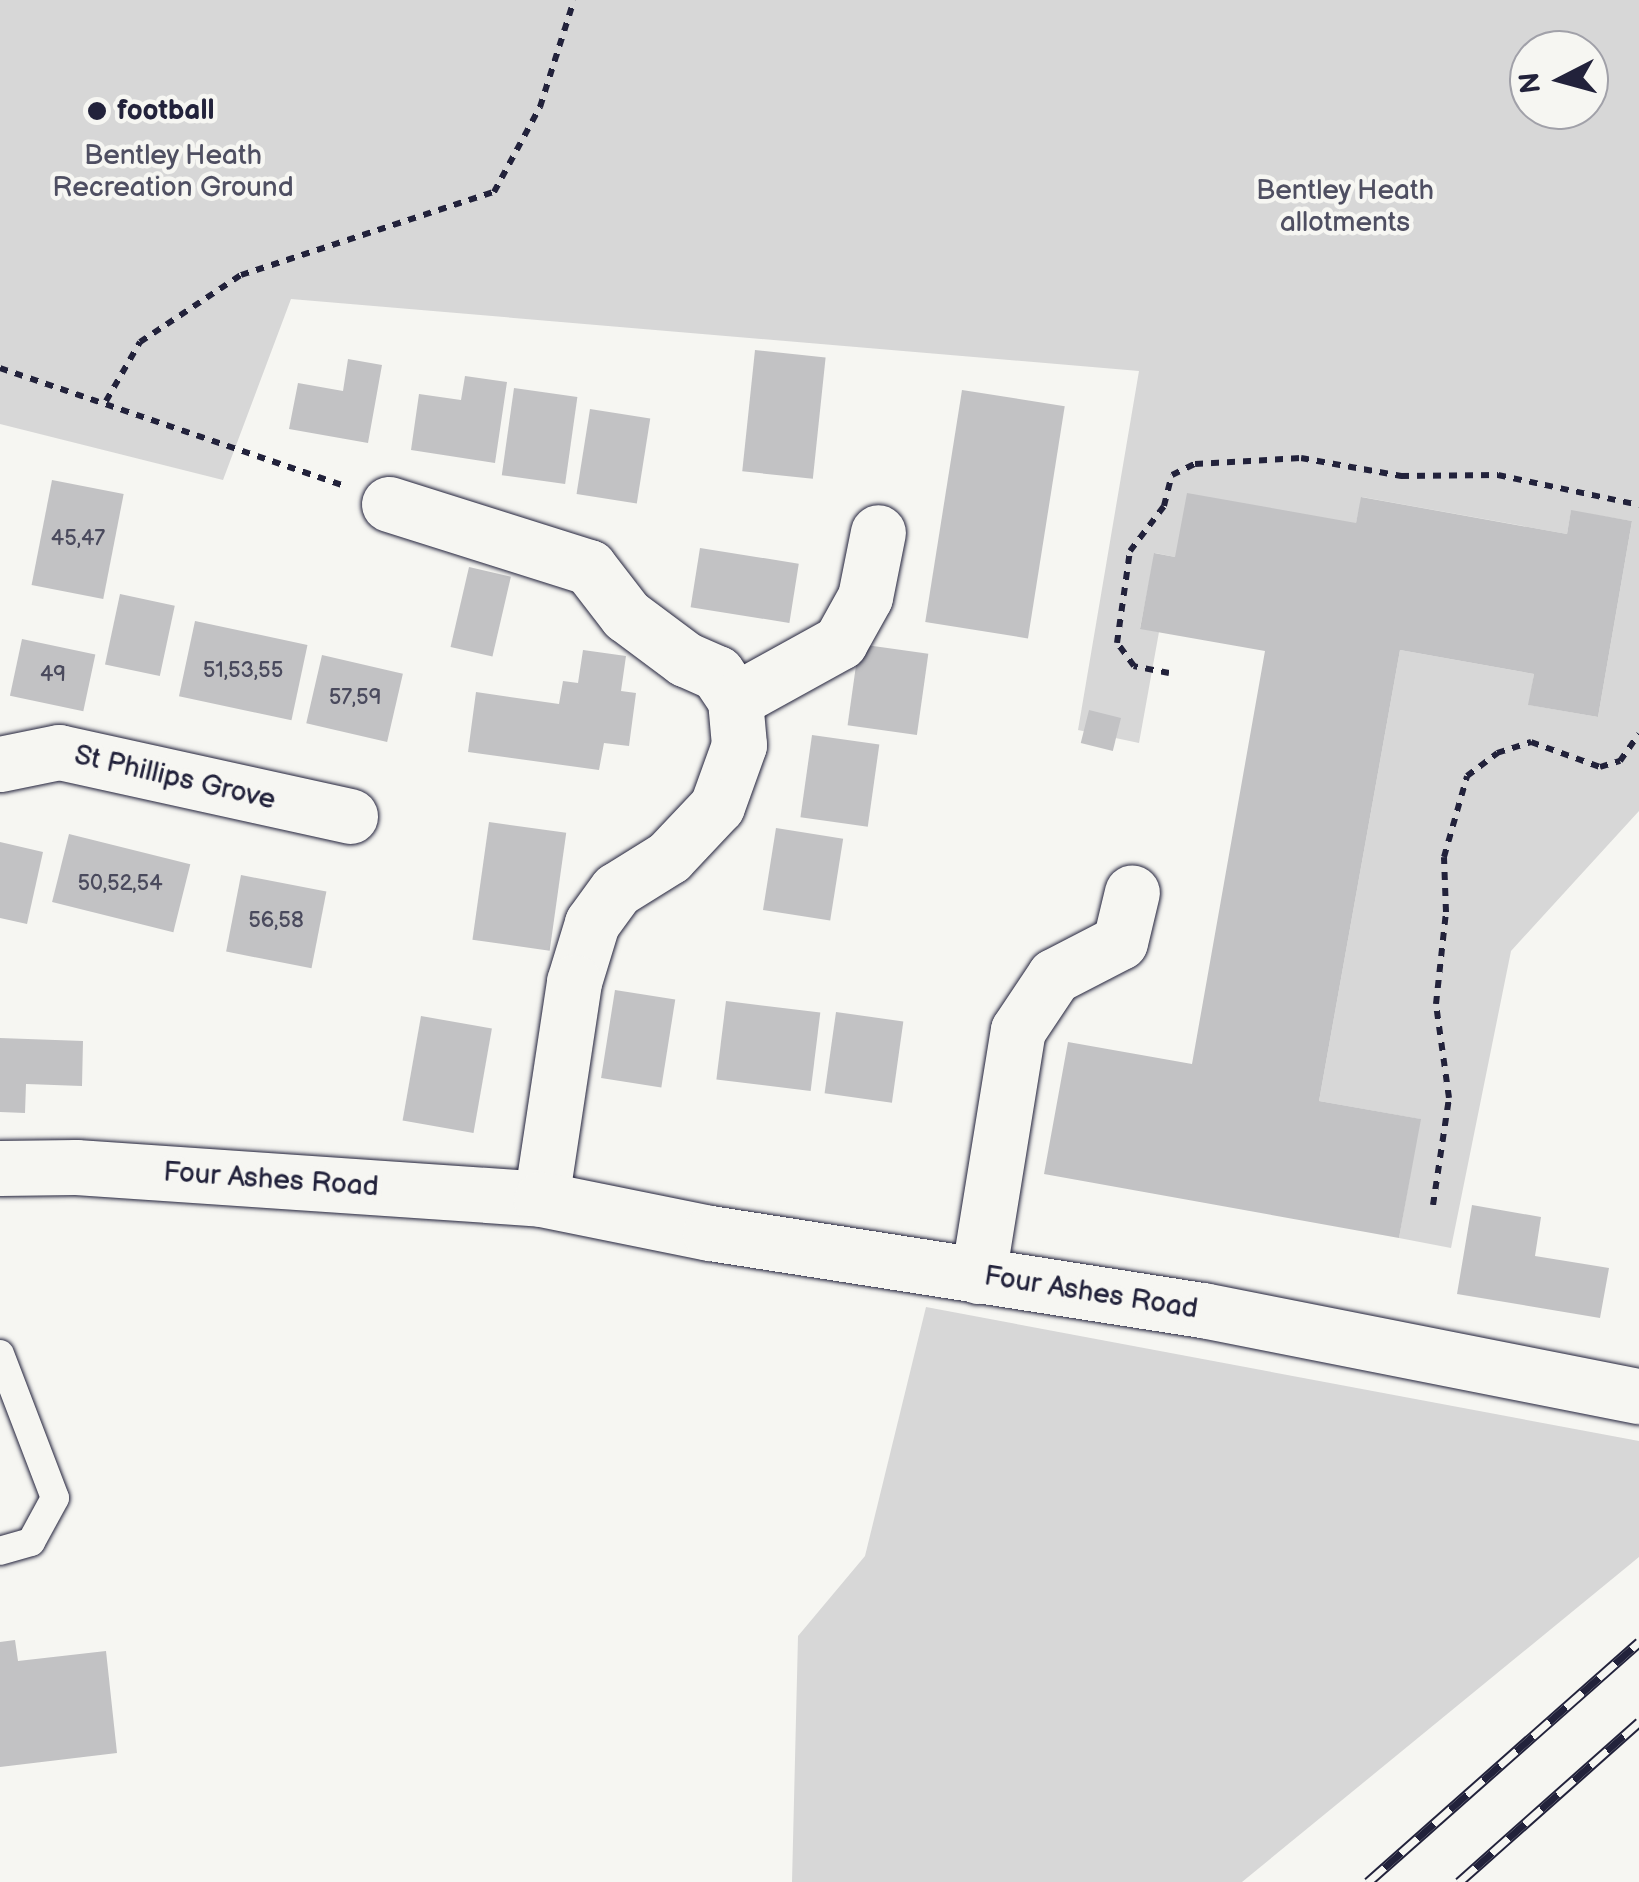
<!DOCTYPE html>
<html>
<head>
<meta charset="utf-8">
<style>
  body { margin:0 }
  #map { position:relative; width:1639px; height:1882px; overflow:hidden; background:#f6f6f2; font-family:"Balsamiq Sans",sans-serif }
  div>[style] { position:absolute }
  .green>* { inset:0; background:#d7d7d7 }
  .building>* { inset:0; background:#c2c2c4; transform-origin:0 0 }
  .path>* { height:6px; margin-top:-3px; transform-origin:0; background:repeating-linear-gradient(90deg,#22223b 0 8px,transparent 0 16px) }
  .roads { filter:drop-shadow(0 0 2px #22223b) drop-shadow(0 0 2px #22223b) }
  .lane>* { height:28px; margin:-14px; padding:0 14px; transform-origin:14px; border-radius:14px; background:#f6f6f2 }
  .street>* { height:55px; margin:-27.5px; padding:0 27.5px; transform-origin:27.5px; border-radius:27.5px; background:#f6f6f2 }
  .secondary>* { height:55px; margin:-27.5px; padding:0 27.5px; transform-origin:27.5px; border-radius:27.5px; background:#f6f6f2 }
  .rail>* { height:11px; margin-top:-5.5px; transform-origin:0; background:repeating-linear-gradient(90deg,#f6f6f2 0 22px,#22223b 0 44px); box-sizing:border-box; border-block:2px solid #22223b }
  .dots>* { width:28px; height:28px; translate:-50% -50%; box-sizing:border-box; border:5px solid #f6f6f2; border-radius:50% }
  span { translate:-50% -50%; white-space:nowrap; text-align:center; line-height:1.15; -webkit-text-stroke:9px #f6f6f2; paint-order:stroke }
  .number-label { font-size:22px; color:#4a4a5d }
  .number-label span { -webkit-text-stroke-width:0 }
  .poi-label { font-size:28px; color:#22223b; font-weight:700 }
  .left { translate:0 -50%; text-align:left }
  .park-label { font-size:28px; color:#4f4f62 }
  .street-label { font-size:28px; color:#22223b }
  .north { position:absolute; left:1509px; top:30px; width:100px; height:100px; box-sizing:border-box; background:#f6f6f2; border:2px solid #a1a1a9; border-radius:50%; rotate:264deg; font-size:28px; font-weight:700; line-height:40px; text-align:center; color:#22223b }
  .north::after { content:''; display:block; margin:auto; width:35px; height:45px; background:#22223b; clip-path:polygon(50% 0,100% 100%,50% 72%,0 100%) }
</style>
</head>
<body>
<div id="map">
  <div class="green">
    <div style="clip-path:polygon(evenodd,0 0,1639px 0,1639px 811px,1511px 951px,1451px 1248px,1399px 1238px,1420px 1119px,1319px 1101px,1400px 650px,1534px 674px,1529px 705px,1598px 717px,1632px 521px,1571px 511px,1567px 534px,1362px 497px,1356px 523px,1175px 557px,1155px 553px,1140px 628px,1159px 632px,1139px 743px,1078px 730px,1139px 371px,291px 299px,223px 480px,0 424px,0 0,1529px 50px,1589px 50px,1589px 110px,1529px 110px,1529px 50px)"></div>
    <div style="clip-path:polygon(926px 1307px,1639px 1441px,1639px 1557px,1242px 1882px,792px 1882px,798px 1636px,865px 1556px)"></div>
  </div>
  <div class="building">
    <div style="left:755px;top:350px;width:71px;height:122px;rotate:6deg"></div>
    <div style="clip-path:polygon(348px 359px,382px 365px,368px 443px,289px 429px,298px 383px,343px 391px)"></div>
    <div style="clip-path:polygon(465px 376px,507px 382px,495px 463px,411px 450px,419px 394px,461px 400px)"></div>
    <div style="left:514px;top:388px;width:64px;height:88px;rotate:8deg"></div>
    <div style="left:962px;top:390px;width:104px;height:235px;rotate:9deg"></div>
    <div style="left:590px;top:409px;width:61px;height:86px;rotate:9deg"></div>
    <div style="left:52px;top:480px;width:73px;height:107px;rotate:11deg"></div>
    <div style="clip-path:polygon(1187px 493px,1356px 523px,1361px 497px,1567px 534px,1571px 510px,1632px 521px,1598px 717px,1528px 705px,1534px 674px,1400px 650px,1319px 1101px,1421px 1119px,1399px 1238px,1044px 1174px,1068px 1042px,1192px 1064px,1265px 651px,1140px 629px,1154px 553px,1175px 557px)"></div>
    <div style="left:700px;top:548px;width:100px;height:60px;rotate:9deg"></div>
    <div style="left:469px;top:567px;width:43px;height:82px;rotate:13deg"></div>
    <div style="left:120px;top:594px;width:56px;height:72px;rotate:12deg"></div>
    <div style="left:195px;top:621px;width:115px;height:77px;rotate:12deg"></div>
    <div style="left:22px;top:639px;width:75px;height:58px;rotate:12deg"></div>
    <div style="left:859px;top:644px;width:70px;height:82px;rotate:8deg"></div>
    <div style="clip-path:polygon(583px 650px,626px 656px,621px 691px,636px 693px,629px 746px,604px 743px,599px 770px,468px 752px,476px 692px,559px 704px,563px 681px,578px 683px)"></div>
    <div style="left:322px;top:655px;width:83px;height:70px;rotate:13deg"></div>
    <div style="left:1089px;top:710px;width:33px;height:34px;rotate:14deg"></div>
    <div style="left:812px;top:735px;width:68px;height:83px;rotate:8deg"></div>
    <div style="left:489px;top:822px;width:78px;height:119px;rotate:8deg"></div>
    <div style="left:776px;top:828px;width:68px;height:83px;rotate:9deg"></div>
    <div style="left:69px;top:834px;width:125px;height:70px;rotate:14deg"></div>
    <div style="clip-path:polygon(0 842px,43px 852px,27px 924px,0 918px)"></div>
    <div style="left:241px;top:875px;width:87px;height:78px;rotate:11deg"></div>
    <div style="left:615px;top:990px;width:61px;height:89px;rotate:9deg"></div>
    <div style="left:726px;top:1001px;width:95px;height:79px;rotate:7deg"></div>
    <div style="left:836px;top:1012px;width:68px;height:82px;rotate:8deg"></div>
    <div style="left:421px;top:1016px;width:72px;height:106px;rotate:10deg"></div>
    <div style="clip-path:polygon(0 1038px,83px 1041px,82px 1086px,26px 1084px,25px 1113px,0 1112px)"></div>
    <div style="clip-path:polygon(1472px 1205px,1541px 1217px,1535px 1256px,1609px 1268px,1600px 1318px,1457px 1294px)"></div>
    <div style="clip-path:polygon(15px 1640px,18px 1661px,106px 1651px,117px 1753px,0 1767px,0 1642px)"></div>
  </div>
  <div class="path">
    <div style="left:0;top:368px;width:364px;rotate:18.9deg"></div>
    <div style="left:106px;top:401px;width:68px;rotate:-60deg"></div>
    <div style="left:140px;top:342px;width:121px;rotate:-33.6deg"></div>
    <div style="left:241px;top:275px;width:266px;rotate:-18.2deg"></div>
    <div style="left:494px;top:192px;width:97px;rotate:-61.6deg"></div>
    <div style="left:540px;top:107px;width:112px;rotate:-72.4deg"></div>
    <div style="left:1169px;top:673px;width:36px;rotate:-169deg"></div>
    <div style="left:1134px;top:666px;width:29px;rotate:-126deg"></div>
    <div style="left:1117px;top:643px;width:93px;rotate:-82deg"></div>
    <div style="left:1130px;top:551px;width:56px;rotate:-52.9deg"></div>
    <div style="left:1164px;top:506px;width:32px;rotate:-76deg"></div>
    <div style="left:1172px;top:475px;width:25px;rotate:-26deg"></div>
    <div style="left:1195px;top:464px;width:106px;rotate:-3.2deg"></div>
    <div style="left:1301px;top:458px;width:102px;rotate:10.2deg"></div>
    <div style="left:1401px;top:476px;width:97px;rotate:-0.6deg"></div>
    <div style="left:1498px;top:475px;width:144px;rotate:12deg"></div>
    <div style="left:1433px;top:1205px;width:108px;rotate:-81.5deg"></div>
    <div style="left:1449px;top:1098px;width:95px;rotate:-97.9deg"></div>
    <div style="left:1436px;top:1004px;width:93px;rotate:-83.8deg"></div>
    <div style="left:1446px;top:912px;width:55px;rotate:-92.1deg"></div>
    <div style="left:1444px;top:857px;width:84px;rotate:-74.1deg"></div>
    <div style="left:1467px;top:776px;width:38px;rotate:-37deg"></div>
    <div style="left:1497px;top:753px;width:36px;rotate:-18deg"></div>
    <div style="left:1531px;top:742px;width:73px;rotate:19.9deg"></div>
    <div style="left:1600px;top:767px;width:21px;rotate:-17deg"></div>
    <div style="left:1620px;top:761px;width:33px;rotate:-55deg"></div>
  </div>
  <div class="roads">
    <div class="lane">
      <div style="left:0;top:1354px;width:154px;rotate:69.1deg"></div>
      <div style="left:55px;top:1498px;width:50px;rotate:118.6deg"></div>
      <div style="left:31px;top:1542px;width:32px;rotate:164deg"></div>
    </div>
    <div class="street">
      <div style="left:389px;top:504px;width:210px;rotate:17.5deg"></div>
      <div style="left:589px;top:567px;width:61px;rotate:52.4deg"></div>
      <div style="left:626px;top:615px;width:74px;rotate:36.7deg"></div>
      <div style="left:685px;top:659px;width:35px;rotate:24deg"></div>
      <div style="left:717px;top:673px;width:32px;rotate:56deg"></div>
      <div style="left:735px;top:700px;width:45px;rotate:84.9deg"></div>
      <div style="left:739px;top:745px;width:65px;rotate:109.8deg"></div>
      <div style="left:717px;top:806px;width:70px;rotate:133.3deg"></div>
      <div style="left:669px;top:857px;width:62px;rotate:148.1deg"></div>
      <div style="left:616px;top:890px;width:41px;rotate:126deg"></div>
      <div style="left:592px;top:923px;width:62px;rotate:107deg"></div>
      <div style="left:574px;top:982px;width:219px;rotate:98.6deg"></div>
      <div style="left:735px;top:700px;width:120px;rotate:-28.9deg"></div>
      <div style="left:840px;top:642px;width:51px;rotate:-60.9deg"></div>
      <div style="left:865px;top:597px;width:66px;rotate:-78.7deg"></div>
      <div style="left:0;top:764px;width:60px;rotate:-11.5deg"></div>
      <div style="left:59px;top:752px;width:298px;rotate:12.4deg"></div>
      <div style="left:978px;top:1276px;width:249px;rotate:-80.8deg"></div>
      <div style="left:1018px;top:1030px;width:65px;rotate:-56.3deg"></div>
      <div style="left:1054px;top:976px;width:74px;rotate:-27.3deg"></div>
      <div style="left:1120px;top:942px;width:51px;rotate:-76.5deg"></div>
    </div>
    <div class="secondary">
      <div style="left:0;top:1168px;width:76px;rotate:-0.8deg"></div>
      <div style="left:76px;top:1167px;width:466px;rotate:3.9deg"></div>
      <div style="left:541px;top:1199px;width:172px;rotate:11.4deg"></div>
      <div style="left:710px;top:1233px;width:499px;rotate:8.9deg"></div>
      <div style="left:1203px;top:1310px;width:444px;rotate:11.2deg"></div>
    </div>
  </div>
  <div class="rail">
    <div style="left:1368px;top:1882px;width:362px;rotate:-41.5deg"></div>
    <div style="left:1459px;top:1882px;width:241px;rotate:-41.6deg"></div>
  </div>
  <div class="dots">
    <div style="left:97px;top:111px;background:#22223b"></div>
  </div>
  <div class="number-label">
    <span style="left:78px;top:539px">45,47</span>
    <span style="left:243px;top:671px">51,53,55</span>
    <span style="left:53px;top:675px">49</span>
    <span style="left:355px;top:698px">57,59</span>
    <span style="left:120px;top:884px">50,52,54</span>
    <span style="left:276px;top:921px">56,58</span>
  </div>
  <div class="poi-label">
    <span class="left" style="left:117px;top:111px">football</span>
  </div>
  <div class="park-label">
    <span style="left:173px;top:172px">Bentley Heath<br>Recreation Ground</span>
    <span style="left:1345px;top:207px">Bentley Heath<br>allotments</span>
  </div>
  <div class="street-label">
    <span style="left:175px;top:778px;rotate:13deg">St Phillips Grove</span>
    <span style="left:271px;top:1180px;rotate:4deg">Four Ashes Road</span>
    <span style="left:1091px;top:1293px;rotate:9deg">Four Ashes Road</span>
  </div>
  <div class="north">N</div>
</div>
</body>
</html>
